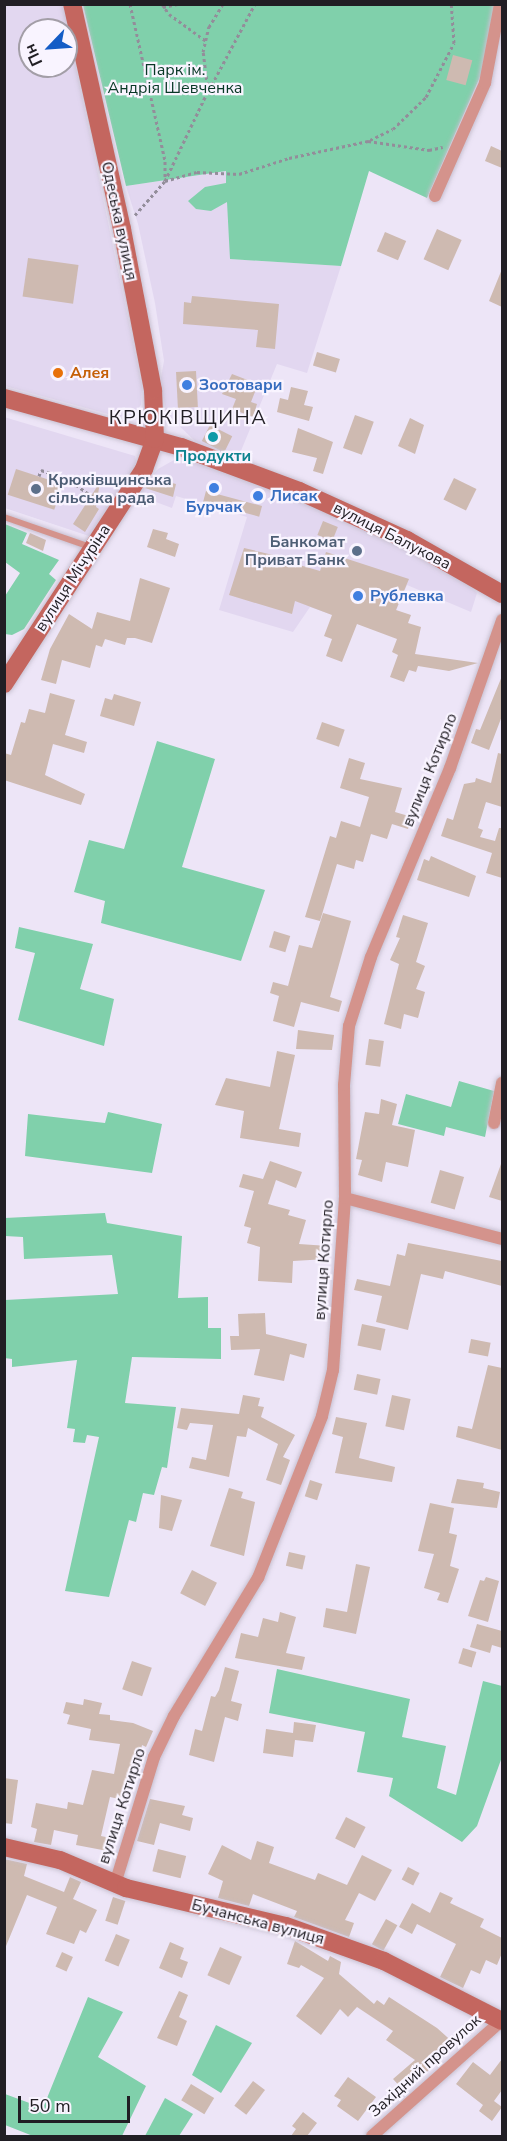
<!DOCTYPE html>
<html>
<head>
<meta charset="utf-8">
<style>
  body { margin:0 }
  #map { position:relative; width:507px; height:2141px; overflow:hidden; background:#ede5f7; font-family:"Nunito Sans",sans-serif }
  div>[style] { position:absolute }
  .built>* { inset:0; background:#e2d7f0 }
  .green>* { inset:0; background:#80d0ab }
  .building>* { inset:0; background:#cebab1; transform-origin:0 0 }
  .path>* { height:3px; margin-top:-1.5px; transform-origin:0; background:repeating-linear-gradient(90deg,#938d9a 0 3px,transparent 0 6px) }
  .roads { filter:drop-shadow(0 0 2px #c8c1d1) drop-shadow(0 0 2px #c8c1d1) }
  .lane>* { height:6px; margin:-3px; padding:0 3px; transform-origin:3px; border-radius:3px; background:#d4938c }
  .street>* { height:12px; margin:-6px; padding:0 6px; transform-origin:6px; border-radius:6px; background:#d4938c }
  .secondary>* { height:18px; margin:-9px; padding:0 9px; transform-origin:9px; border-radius:9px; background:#c4665f }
  .dots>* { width:16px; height:16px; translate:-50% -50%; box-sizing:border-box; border:3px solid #f9f4ff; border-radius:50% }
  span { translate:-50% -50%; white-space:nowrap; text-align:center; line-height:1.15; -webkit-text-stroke:4.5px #f9f4ff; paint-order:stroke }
  .park-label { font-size:16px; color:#083826 }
  .street-label { font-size:16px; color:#211e24 }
  .food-label { font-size:16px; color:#c56008; font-weight:700 }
  .left { translate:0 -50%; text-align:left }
  .shop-label { font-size:16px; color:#366cbe; font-weight:700 }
  .culture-label { font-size:16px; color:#0d838f; font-weight:700 }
  .service-label { font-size:16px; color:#4e5e75; font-weight:700 }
  .right { translate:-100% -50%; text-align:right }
  .quarter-label { font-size:20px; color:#211e24; letter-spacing:1.5px }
  .frame { position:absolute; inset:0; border:6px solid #211e24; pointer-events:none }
  .north { position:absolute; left:18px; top:18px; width:60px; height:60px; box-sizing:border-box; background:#f9f4ff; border:2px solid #a39ea7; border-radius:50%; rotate:245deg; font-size:16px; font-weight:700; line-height:24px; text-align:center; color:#211e24 }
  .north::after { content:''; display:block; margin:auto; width:21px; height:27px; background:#145cc6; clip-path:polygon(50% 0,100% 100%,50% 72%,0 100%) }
  .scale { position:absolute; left:18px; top:2096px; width:112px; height:27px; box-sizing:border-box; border:3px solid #211e24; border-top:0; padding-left:8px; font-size:18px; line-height:21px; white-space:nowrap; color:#211e24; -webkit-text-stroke:4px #f9f4ff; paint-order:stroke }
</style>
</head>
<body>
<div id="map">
  <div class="built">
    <div style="clip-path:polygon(evenodd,4px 5px,63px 5px,142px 386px,141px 405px,132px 415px,119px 417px,5px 386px,4px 5px,30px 30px,66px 30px,66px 66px,30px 66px,30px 30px)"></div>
    <div style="clip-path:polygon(226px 171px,231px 259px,341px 266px,307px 373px,277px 364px,238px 458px,195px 441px,167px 414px,160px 383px,164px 361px,155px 303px,138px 224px,126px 186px)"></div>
    <div style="clip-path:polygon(4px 417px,135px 456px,137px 465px,92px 537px,5px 508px)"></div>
    <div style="clip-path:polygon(174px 460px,189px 461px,298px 497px,405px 546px,463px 579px,477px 593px,471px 612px,407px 585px,386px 634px,310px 607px,293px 632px,219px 610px,247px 517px,176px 496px,172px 508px,137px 495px,158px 469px)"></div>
  </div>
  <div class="green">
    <div style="clip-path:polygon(83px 5px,496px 5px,483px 70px,427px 198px,369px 171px,341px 266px,230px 259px,227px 202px,211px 211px,196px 209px,188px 201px,205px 187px,226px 183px,226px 171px,126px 186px)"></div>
    <div style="clip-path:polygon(5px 524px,27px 533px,22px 544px,59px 560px,49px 574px,56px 580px,24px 629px,12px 635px,5px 634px,5px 596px,20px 573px,5px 562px)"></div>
    <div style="clip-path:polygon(157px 741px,215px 759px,182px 867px,265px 890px,241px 961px,101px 923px,105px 901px,74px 892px,89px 840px,124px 849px)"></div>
    <div style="clip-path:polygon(19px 927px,93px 944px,80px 989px,114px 999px,104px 1046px,18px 1020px,35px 953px,15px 948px)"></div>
    <div style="clip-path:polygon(459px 1081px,494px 1091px,485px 1137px,446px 1127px,444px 1136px,398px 1124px,406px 1094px,451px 1107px)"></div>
    <div style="clip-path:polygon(108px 1112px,162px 1124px,152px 1173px,25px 1156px,28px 1114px,105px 1123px)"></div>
    <div style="clip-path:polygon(105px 1213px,107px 1223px,182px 1236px,178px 1298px,208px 1297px,208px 1328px,221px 1328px,221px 1359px,132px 1357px,125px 1403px,176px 1407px,167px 1468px,162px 1467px,154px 1495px,143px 1493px,136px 1522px,129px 1520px,109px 1597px,65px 1591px,99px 1437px,87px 1435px,85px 1443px,73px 1442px,75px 1429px,67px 1428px,77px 1360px,12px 1367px,12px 1359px,4px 1358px,5px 1300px,118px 1294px,112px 1255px,24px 1259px,23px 1237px,5px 1236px,5px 1218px)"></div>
    <div style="clip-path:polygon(277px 1669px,410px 1699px,402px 1737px,446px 1746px,437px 1788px,456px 1795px,483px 1681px,502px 1686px,502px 1757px,477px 1826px,462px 1842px,389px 1796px,393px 1778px,357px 1772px,365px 1732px,269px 1713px)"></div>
    <div style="clip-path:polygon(88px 1997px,123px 2012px,98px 2057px,146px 2086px,122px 2136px,33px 2136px,5px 2125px,5px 2094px,43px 2108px)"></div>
    <div style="clip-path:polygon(216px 2025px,252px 2043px,221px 2093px,192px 2075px)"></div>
    <div style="clip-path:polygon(165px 2098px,193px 2114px,179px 2136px,145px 2136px)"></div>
  </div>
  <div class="building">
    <div style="left:453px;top:55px;width:20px;height:26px;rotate:15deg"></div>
    <div style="clip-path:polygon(491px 146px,502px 151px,502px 168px,485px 161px)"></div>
    <div style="left:437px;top:229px;width:27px;height:33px;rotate:24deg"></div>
    <div style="left:385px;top:232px;width:23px;height:21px;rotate:23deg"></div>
    <div style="left:28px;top:258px;width:51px;height:39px;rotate:8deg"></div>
    <div style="clip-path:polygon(502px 269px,502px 307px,489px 301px)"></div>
    <div style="clip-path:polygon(192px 296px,279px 304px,275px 349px,256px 347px,258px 330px,183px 324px,184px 302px,191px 303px)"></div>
    <div style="left:317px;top:352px;width:24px;height:14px;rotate:17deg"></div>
    <div style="left:196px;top:371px;width:36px;height:20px;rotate:87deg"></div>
    <div style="clip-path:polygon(232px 374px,258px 384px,251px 402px,257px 404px,253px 417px,232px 409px,236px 399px,222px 394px)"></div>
    <div style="clip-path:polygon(291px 387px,308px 391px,304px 405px,313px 407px,309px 421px,277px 412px,280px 398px,288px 400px)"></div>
    <div style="left:355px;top:415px;width:20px;height:35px;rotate:20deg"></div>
    <div style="clip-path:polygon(410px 418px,424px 425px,415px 454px,398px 446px)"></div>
    <div style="left:210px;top:425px;width:25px;height:18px;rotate:27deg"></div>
    <div style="clip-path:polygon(298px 428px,333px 442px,323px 474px,313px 471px,317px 458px,292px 452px)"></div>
    <div style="left:16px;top:469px;width:49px;height:27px;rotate:18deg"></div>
    <div style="left:454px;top:478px;width:25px;height:24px;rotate:26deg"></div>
    <div style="clip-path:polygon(156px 479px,176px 484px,173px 497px,145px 488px)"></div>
    <div style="clip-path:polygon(100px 482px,96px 507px,99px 509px,85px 532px,73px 524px)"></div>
    <div style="left:206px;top:491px;width:58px;height:11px;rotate:15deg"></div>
    <div style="left:323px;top:521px;width:16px;height:15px;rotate:22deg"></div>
    <div style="clip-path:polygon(153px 529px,168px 533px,166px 539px,179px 544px,175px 557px,147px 547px)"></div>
    <div style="clip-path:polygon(30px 533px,46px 540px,43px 551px,26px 543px)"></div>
    <div style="clip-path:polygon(244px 548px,290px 559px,289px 562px,320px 571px,326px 552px,409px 579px,396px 610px,411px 615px,408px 623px,421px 627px,415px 654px,478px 663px,449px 671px,418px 666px,416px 672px,409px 670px,404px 682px,390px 677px,398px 655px,392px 652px,397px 639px,357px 624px,342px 662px,326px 656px,332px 639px,324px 636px,332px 615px,295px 601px,292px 614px,229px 595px)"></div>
    <div style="clip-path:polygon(140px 578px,170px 588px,152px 643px,135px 638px,127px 638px,125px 645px,105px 639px,102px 647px,96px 645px,90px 668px,62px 660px,56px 684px,41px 680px,50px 649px,69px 614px,92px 629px,97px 612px,130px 621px)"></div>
    <div style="clip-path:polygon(502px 676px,502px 716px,489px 750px,471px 743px,476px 729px,480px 730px)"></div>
    <div style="clip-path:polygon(50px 693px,75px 700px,65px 735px,87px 742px,84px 753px,53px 744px,45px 775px,85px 794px,81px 805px,4px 780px,4px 753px,11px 755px,21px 722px,25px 723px,29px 709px,45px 713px)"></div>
    <div style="clip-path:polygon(114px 694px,141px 702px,134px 726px,100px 716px,105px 698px,112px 700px)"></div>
    <div style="left:322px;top:722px;width:24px;height:18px;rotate:19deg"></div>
    <div style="clip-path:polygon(498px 753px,502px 754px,502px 807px,486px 802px,478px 828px,483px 830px,480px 837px,495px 841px,499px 828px,502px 828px,502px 878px,486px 873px,492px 853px,441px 836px,447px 818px,453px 820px,464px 784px,475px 782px,476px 778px,491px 783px)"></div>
    <div style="clip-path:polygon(349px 758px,365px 763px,360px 779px,402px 788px,395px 812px,412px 817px,408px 829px,392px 824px,387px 839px,371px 834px,363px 862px,356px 860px,354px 869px,337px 864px,320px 921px,305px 917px,330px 836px,336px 838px,341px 821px,360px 827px,369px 797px,340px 788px)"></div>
    <div style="clip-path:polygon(431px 856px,476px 876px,469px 897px,417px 880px,424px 859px,429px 861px)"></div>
    <div style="clip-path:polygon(323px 913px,351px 921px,330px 997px,342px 1001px,339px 1012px,301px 1002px,294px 1027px,273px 1021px,279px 996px,270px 993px,273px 982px,288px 986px,299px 945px,312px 948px)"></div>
    <div style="clip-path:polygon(403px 915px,428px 923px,416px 962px,425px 966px,416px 989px,425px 992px,418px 1018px,404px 1014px,401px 1029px,384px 1024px,399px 964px,390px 960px,400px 938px,396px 937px)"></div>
    <div style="left:274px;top:931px;width:17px;height:17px;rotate:17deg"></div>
    <div style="clip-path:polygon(298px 1030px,334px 1035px,332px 1050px,296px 1049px)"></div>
    <div style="left:369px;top:1039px;width:15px;height:26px;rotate:8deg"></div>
    <div style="clip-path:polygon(277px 1051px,295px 1055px,279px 1129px,301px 1133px,299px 1147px,240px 1138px,244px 1111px,215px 1105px,226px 1078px,270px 1087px)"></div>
    <div style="clip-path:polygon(381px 1099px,397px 1104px,392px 1125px,415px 1130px,408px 1167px,386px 1162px,382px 1182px,358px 1175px,362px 1160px,356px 1159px,365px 1112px,379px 1114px)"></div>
    <div style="clip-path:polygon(270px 1161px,302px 1172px,296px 1188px,276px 1180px,268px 1204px,290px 1210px,288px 1215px,306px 1220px,299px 1244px,328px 1246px,327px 1259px,293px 1261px,292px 1283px,258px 1281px,260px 1247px,247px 1243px,251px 1228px,244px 1226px,254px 1191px,239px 1187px,243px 1174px,263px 1179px)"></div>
    <div style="clip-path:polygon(501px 1164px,502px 1164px,502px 1201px,489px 1197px)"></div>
    <div style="left:440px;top:1170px;width:25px;height:34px;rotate:16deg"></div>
    <div style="clip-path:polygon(408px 1243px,502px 1261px,502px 1286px,445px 1271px,443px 1279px,421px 1274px,408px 1330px,376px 1322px,382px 1296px,354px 1290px,357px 1279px,390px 1286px,397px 1254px,405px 1256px)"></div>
    <div style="clip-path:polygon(265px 1313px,266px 1334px,307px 1344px,304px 1358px,290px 1354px,284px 1381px,254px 1375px,260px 1349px,231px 1350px,230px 1336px,239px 1336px,238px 1314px)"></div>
    <div style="left:362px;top:1324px;width:24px;height:22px;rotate:12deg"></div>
    <div style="left:471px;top:1339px;width:20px;height:14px;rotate:11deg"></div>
    <div style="clip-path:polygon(488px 1365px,502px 1368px,502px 1450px,456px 1437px,458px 1426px,472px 1429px)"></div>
    <div style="left:357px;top:1374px;width:24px;height:16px;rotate:12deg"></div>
    <div style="clip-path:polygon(243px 1395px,260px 1398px,258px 1406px,264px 1407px,261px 1417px,295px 1435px,283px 1457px,290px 1460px,281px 1485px,266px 1480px,278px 1444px,248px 1428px,246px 1437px,237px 1436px,229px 1477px,189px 1468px,192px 1457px,206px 1460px,213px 1425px,190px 1423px,187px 1430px,177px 1428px,181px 1408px,239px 1414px)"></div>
    <div style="left:392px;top:1395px;width:19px;height:32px;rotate:12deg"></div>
    <div style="clip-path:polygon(336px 1417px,367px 1423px,359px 1458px,395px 1467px,392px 1482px,335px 1473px,343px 1437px,332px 1434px)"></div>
    <div style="clip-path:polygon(457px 1479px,484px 1483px,483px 1488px,500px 1492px,497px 1508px,451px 1503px)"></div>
    <div style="left:310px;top:1480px;width:13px;height:17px;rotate:18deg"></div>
    <div style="clip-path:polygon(229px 1488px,243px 1492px,241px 1498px,255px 1502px,244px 1556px,210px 1546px)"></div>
    <div style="clip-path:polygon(161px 1495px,182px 1500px,172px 1531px,159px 1528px)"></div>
    <div style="clip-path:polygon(430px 1503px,454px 1508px,449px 1533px,457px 1535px,450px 1566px,459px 1569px,448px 1603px,437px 1600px,440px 1593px,424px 1588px,434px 1554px,418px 1551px)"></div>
    <div style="left:289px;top:1552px;width:17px;height:14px;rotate:13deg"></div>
    <div style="clip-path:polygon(356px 1564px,370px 1567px,356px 1634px,323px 1627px,326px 1608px,347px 1612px)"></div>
    <div style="left:192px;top:1570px;width:28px;height:26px;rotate:27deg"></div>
    <div style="clip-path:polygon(486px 1577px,499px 1581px,488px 1622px,468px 1616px,480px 1580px,484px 1581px)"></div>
    <div style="clip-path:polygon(280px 1612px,296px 1617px,286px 1653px,305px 1657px,302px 1670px,235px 1658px,241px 1633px,258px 1637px,263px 1618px,278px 1622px)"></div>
    <div style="clip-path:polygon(477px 1624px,502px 1631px,502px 1648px,492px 1645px,490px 1653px,470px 1647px)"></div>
    <div style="left:463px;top:1648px;width:14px;height:16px;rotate:17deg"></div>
    <div style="left:132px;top:1661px;width:21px;height:30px;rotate:19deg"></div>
    <div style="clip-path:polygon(225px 1667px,239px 1671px,231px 1701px,242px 1704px,238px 1721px,225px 1717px,214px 1762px,189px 1755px,195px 1729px,202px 1731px,211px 1696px,215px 1697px,219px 1690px)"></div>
    <div style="clip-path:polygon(84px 1699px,102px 1703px,99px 1714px,110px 1715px,110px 1720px,133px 1723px,153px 1731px,146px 1747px,142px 1745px,138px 1768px,130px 1767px,124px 1800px,110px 1797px,101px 1836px,115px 1839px,113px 1852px,76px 1845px,78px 1835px,54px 1830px,51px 1845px,34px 1842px,37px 1829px,31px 1827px,36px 1803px,67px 1809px,68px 1802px,83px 1805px,92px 1770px,114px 1774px,120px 1744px,89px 1740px,91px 1729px,67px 1724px,70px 1715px,63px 1713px,66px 1702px,83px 1705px)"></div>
    <div style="clip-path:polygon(294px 1722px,316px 1725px,313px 1742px,295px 1740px,293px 1757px,263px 1753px,266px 1729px,293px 1733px)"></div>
    <div style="clip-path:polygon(4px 1778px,18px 1780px,12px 1824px,4px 1823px)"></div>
    <div style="clip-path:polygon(150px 1799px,185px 1806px,182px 1815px,193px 1818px,190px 1831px,160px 1823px,154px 1845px,137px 1841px)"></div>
    <div style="left:346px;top:1817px;width:22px;height:24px;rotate:27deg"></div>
    <div style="clip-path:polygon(257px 1841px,274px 1847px,269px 1863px,315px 1880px,318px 1873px,347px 1885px,362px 1855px,392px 1870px,375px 1901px,359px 1893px,345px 1920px,354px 1923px,349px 1937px,294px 1917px,297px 1911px,253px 1894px,249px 1906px,218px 1898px,223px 1881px,208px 1874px,222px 1845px,251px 1860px)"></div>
    <div style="left:158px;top:1849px;width:29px;height:23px;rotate:14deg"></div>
    <div style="clip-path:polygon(4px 1859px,27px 1864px,24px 1876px,64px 1892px,70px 1877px,81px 1882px,73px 1899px,97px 1910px,86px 1933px,80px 1930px,74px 1944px,46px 1934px,57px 1907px,27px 1895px,4px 1951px)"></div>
    <div style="left:408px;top:1867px;width:13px;height:14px;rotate:27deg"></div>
    <div style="clip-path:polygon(440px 1892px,453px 1898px,450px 1903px,484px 1919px,480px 1927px,502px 1938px,502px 1953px,497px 1965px,486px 1960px,480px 1974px,471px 1970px,463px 1988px,440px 1977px,456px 1944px,417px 1924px,412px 1934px,399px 1927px,412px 1903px,430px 1913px)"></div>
    <div style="left:113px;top:1897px;width:13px;height:25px;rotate:18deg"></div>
    <div style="left:386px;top:1919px;width:13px;height:29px;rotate:29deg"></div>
    <div style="left:116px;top:1934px;width:15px;height:29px;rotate:23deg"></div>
    <div style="clip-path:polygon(295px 1941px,328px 1961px,330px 1956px,341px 1962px,339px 1974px,374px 2004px,377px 2000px,384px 2005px,389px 1997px,437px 2028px,456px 2045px,405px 2092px,393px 2079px,415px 2060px,386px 2040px,393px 2031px,357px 2007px,348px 2017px,340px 2009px,321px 2035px,296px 2016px,324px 1978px,301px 1965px,299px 1968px,287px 1964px)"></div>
    <div style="clip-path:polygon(170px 1942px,184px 1948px,180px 1959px,188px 1962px,182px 1978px,159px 1968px)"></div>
    <div style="left:220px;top:1947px;width:24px;height:31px;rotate:24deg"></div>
    <div style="left:62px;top:1952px;width:12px;height:16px;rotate:24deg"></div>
    <div style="clip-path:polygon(179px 1991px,188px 1995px,179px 2017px,187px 2021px,177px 2046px,157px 2038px)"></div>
    <div style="clip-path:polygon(502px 2059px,502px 2090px,494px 2101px,502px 2107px,492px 2121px,479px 2111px,483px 2105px,456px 2084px,473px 2062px,490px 2075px)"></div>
    <div style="clip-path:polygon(348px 2077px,376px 2097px,358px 2121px,337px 2106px,341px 2100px,334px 2096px)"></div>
    <div style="left:253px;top:2081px;width:15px;height:31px;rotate:37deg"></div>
    <div style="left:191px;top:2084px;width:27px;height:19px;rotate:31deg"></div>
    <div style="clip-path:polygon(303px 2112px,317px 2123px,307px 2136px,291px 2136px,296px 2129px,292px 2126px)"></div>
  </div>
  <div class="path">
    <div style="left:130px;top:4px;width:161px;rotate:77.4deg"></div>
    <div style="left:165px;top:161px;width:20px;rotate:90deg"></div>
    <div style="left:165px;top:181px;width:33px;rotate:-16deg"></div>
    <div style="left:197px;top:172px;width:42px;rotate:2.7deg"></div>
    <div style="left:239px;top:174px;width:52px;rotate:-17.7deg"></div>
    <div style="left:289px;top:158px;width:81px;rotate:-12.1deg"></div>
    <div style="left:368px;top:141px;width:62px;rotate:8.4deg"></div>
    <div style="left:429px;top:150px;width:14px;rotate:-12deg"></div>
    <div style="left:162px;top:4px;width:12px;rotate:55deg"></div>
    <div style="left:169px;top:14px;width:46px;rotate:36.1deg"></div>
    <div style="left:163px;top:7px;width:15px;rotate:-11deg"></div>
    <div style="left:209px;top:90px;width:98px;rotate:-61.9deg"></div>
    <div style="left:370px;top:140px;width:25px;rotate:-26deg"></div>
    <div style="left:393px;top:129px;width:46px;rotate:-44.1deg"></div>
    <div style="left:426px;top:97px;width:61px;rotate:-62.6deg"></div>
    <div style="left:454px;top:43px;width:39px;rotate:-94deg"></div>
    <div style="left:135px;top:215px;width:45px;rotate:-48.6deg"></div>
    <div style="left:165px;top:181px;width:100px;rotate:-64.5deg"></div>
    <div style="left:208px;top:91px;width:39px;rotate:-97deg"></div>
    <div style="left:203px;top:52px;width:26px;rotate:-77deg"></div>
    <div style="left:209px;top:27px;width:27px;rotate:-59deg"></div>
    <div style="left:39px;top:476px;width:6px;rotate:-72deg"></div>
    <div style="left:41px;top:470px;width:26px;rotate:18deg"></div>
    <div style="left:66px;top:478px;width:44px;rotate:34.8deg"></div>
  </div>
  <div class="roads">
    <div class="lane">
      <div style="left:4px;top:517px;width:91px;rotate:19.2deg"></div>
    </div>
    <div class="street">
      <div style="left:435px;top:196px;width:124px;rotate:-66.1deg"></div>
      <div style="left:485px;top:83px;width:80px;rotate:-79.2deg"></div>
      <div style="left:494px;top:1123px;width:41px;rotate:-78.7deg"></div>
      <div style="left:345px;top:1198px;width:162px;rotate:14.6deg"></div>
      <div style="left:115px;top:1884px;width:133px;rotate:-72.9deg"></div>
      <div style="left:154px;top:1757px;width:46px;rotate:-64deg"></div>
      <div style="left:174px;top:1716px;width:162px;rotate:-58.7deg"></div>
      <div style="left:258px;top:1578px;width:174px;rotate:-68.4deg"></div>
      <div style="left:322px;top:1416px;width:47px;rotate:-76.6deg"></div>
      <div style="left:333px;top:1370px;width:172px;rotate:-86deg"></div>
      <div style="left:345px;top:1198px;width:113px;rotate:-90.5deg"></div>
      <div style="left:344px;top:1085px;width:59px;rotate:-85.2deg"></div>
      <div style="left:349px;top:1026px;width:72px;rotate:-72.3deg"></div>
      <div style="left:371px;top:957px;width:205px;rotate:-67.3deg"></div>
      <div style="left:450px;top:768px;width:157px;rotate:-70.6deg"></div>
      <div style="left:372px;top:2136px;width:173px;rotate:-41.7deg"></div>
    </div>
    <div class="secondary">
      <div style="left:4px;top:398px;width:184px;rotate:15.5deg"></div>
      <div style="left:181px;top:447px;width:126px;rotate:20.4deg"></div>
      <div style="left:299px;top:491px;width:119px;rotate:24.4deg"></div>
      <div style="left:407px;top:540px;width:109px;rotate:29.6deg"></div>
      <div style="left:4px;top:684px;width:257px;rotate:-56.9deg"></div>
      <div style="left:144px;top:469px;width:32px;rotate:-70deg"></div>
      <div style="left:155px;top:439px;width:49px;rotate:-92.3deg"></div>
      <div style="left:153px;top:390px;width:164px;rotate:-100.9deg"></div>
      <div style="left:122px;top:229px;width:230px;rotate:-102.5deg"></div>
      <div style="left:4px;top:1847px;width:57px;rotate:13.1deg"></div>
      <div style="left:60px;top:1860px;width:72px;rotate:23deg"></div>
      <div style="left:126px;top:1888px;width:164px;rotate:13.4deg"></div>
      <div style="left:286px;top:1926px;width:104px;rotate:19.7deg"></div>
      <div style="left:384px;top:1961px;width:132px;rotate:27deg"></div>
    </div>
  </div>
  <div class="dots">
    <div style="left:58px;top:373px;background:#e8710a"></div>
    <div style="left:187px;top:385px;background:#3f7fe0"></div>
    <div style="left:213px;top:437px;background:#0f9aa8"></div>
    <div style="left:214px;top:488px;background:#3f7fe0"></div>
    <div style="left:36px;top:489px;background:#5c6f8a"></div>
    <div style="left:258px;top:496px;background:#3f7fe0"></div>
    <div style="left:357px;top:551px;background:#5c6f8a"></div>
    <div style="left:358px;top:596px;background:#3f7fe0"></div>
  </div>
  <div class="park-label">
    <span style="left:175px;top:79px">Парк ім.<br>Андрія Шевченка</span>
  </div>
  <div class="street-label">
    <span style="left:119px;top:221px;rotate:78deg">Одеська вулиця</span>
    <span style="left:392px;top:536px;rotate:27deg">вулиця Балукова</span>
    <span style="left:73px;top:578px;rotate:-57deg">вулиця Мічуріна</span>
    <span style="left:430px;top:770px;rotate:-68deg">вулиця Котирло</span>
    <span style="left:324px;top:1260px;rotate:-86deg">вулиця Котирло</span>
    <span style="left:122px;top:1806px;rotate:-72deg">вулиця Котирло</span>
    <span style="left:258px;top:1922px;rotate:15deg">Бучанська вулиця</span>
    <span style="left:425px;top:2066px;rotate:-42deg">Західний провулок</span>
  </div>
  <div class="food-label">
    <span class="left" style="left:70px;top:373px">Алея</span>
  </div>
  <div class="shop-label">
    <span class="left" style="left:199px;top:385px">Зоотовари</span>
    <span class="left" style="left:270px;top:496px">Лисак</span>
    <span style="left:214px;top:507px">Бурчак</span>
    <span class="left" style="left:370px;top:596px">Рублевка</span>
  </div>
  <div class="culture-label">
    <span style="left:213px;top:456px">Продукти</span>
  </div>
  <div class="service-label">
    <span class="left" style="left:48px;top:489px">Крюківщинська<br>сільська рада</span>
    <span class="right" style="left:345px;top:551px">Банкомат<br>Приват Банк</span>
  </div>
  <div class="quarter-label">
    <span style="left:188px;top:417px">КРЮКІВЩИНА</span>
  </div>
  <div class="frame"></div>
  <div class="north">Пн</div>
  <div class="scale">50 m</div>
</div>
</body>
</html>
